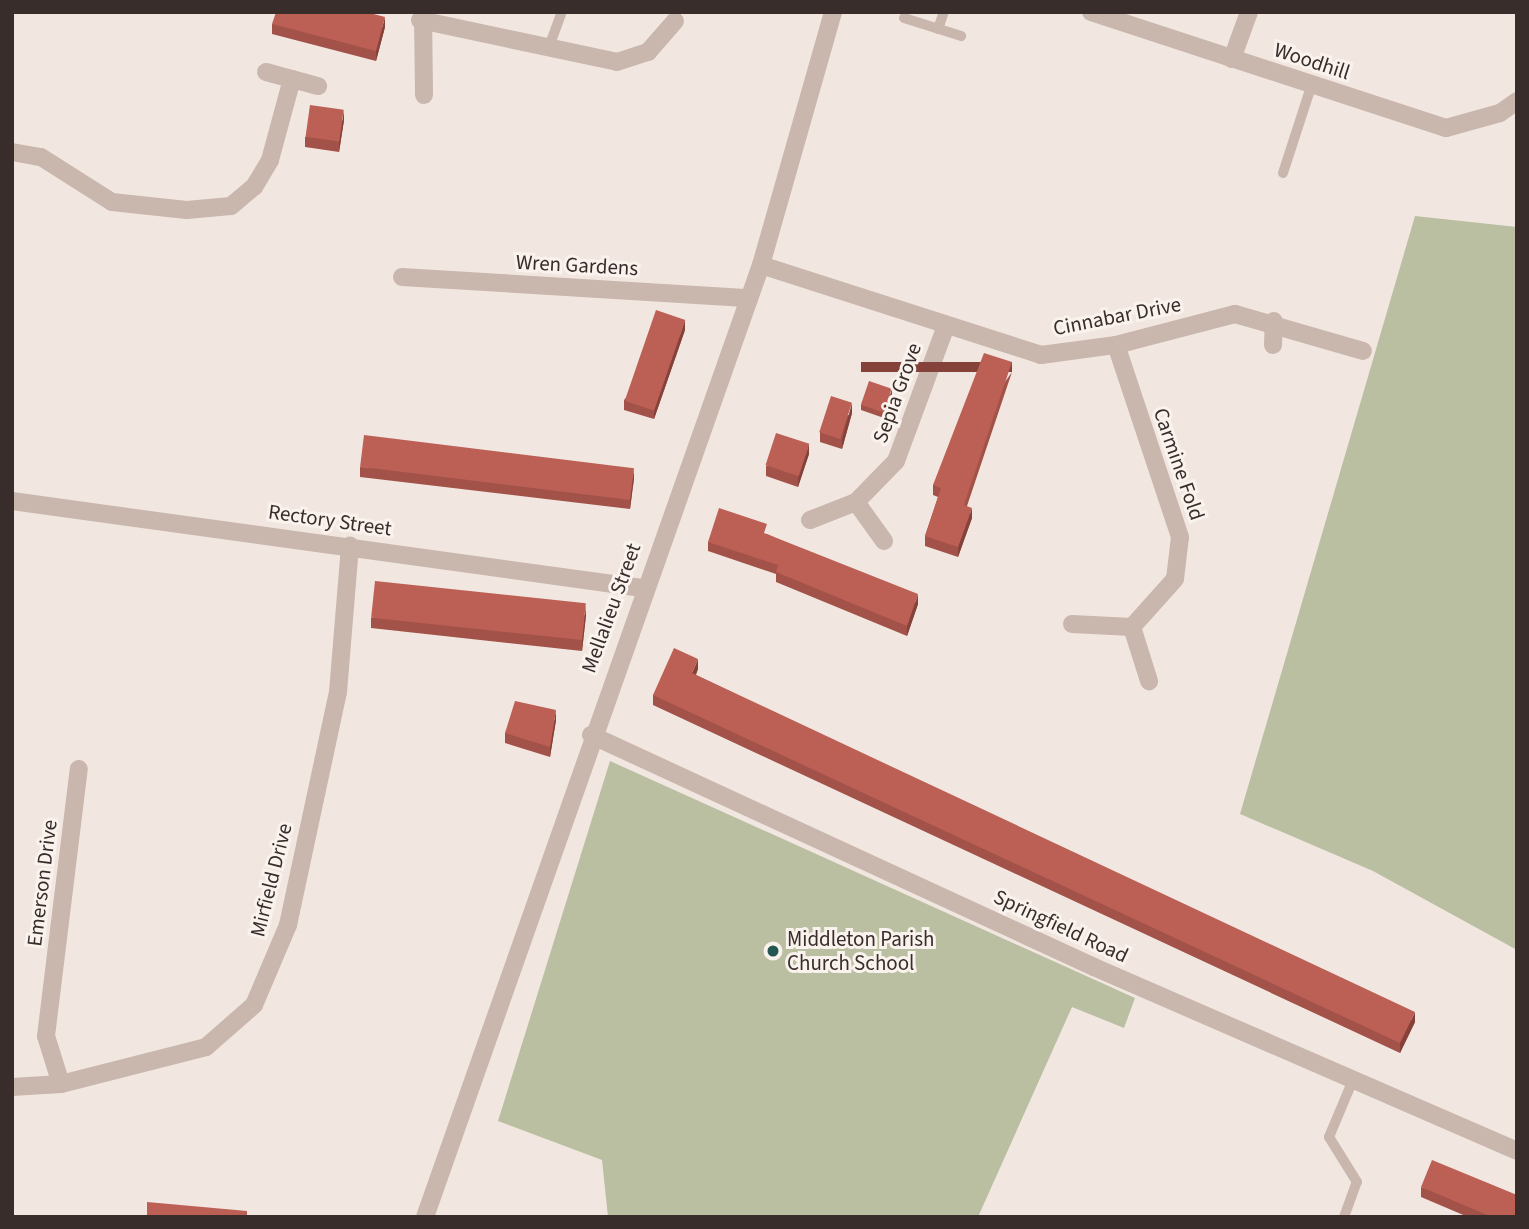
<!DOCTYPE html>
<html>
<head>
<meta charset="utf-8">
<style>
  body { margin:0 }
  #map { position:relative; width:1529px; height:1229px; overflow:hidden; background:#f1e7e0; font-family:"Source Sans 3",sans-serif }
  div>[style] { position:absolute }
  .green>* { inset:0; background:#babfa1 }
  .lane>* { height:10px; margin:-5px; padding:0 5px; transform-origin:5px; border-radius:5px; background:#c9b6ad }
  .street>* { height:18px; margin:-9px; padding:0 9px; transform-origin:9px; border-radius:9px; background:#c9b6ad }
  .wall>* { inset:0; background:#a25248 }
  .shaded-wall>* { inset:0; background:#84423b; transform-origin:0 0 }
  .building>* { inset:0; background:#bc5f54; transform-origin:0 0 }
  .dots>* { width:19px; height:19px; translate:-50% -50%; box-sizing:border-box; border:4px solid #f9f2ed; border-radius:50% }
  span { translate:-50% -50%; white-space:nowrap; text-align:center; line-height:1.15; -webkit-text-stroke:6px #f9f2ed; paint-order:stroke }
  .street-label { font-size:21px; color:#382d2b }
  .poi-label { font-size:21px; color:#382d2b }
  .left { translate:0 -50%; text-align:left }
  .frame { position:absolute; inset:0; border:14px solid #382d2b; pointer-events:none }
</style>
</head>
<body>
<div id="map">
  <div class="green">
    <div style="clip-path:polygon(1415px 216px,1517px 227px,1517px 950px,1373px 871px,1240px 814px)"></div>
    <div style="clip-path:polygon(610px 761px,1135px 998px,1124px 1028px,1072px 1007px,978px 1217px,608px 1217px,602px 1160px,498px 1121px)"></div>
  </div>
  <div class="lane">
    <div style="left:904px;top:18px;width:60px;rotate:17.5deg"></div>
    <div style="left:938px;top:29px;width:18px;rotate:-71deg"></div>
    <div style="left:549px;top:47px;width:37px;rotate:-70deg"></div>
    <div style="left:1283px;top:173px;width:94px;rotate:-72deg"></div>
    <div style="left:1344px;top:1217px;width:37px;rotate:-70deg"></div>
    <div style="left:1357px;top:1182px;width:53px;rotate:-121.9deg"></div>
    <div style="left:1329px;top:1137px;width:62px;rotate:-67.2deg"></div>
  </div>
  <div class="street">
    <div style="left:423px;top:12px;width:83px;rotate:89.3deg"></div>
    <div style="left:1091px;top:12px;width:373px;rotate:18.1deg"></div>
    <div style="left:1446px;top:128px;width:56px;rotate:-15.5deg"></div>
    <div style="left:1500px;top:113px;width:21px;rotate:-35deg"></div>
    <div style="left:420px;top:20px;width:201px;rotate:12deg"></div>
    <div style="left:617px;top:62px;width:33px;rotate:-18deg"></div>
    <div style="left:648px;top:52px;width:41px;rotate:-48.9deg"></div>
    <div style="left:1232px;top:59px;width:50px;rotate:-70.1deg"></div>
    <div style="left:266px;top:72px;width:54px;rotate:15.1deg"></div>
    <div style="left:12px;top:152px;width:29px;rotate:10deg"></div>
    <div style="left:41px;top:157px;width:84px;rotate:32.4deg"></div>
    <div style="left:112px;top:202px;width:75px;rotate:6.1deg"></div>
    <div style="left:187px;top:210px;width:44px;rotate:-5.2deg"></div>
    <div style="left:231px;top:206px;width:30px;rotate:-40deg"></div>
    <div style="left:254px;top:187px;width:31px;rotate:-59deg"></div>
    <div style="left:270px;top:160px;width:84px;rotate:-74.8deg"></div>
    <div style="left:761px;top:265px;width:294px;rotate:17.8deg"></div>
    <div style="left:1041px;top:355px;width:76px;rotate:-7.6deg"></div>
    <div style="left:1116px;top:345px;width:123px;rotate:-14.6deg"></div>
    <div style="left:1235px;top:314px;width:133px;rotate:16.1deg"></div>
    <div style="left:402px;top:277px;width:348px;rotate:3.5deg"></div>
    <div style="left:1273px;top:345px;width:24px;rotate:-88deg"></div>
    <div style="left:12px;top:501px;width:636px;rotate:7.86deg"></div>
    <div style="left:856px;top:502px;width:48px;rotate:54.3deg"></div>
    <div style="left:810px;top:520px;width:49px;rotate:-21.4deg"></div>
    <div style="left:856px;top:502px;width:57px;rotate:-45.7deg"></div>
    <div style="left:896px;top:461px;width:144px;rotate:-69.7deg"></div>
    <div style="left:1072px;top:624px;width:60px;rotate:2.9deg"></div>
    <div style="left:1132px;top:627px;width:64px;rotate:-48.1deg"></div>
    <div style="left:1175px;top:579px;width:42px;rotate:-83.2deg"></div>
    <div style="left:1180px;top:537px;width:202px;rotate:-108.4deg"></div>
    <div style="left:1132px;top:627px;width:57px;rotate:72.5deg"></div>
    <div style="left:591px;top:735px;width:554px;rotate:24.76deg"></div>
    <div style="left:1094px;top:967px;width:461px;rotate:23.5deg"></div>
    <div style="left:61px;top:1084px;width:50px;rotate:-107.4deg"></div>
    <div style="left:46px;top:1036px;width:269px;rotate:-83deg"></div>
    <div style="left:12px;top:1087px;width:49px;rotate:-3.5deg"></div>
    <div style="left:61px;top:1084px;width:150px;rotate:-14.3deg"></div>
    <div style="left:206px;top:1047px;width:64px;rotate:-41.2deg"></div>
    <div style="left:254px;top:1005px;width:87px;rotate:-67deg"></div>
    <div style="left:288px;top:925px;width:238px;rotate:-77.9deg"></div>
    <div style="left:338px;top:692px;width:147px;rotate:-85.3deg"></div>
    <div style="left:425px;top:1217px;width:1010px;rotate:-70.56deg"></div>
    <div style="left:761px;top:265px;width:263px;rotate:-74.1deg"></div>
  </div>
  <div class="wall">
    <div style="clip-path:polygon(272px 24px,385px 27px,376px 61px,272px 34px)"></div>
    <div style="clip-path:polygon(344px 120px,339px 152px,305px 147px,305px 137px)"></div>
    <div style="clip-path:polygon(685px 330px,654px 419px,624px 410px,624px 400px)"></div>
    <div style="clip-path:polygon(1012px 372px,967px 506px,972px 518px,958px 557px,925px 546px,925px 536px,938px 497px,933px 495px,933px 485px)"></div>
    <div style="clip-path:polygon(892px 394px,884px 418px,861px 410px,861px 405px)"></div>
    <div style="clip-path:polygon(852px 413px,842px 449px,820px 442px,820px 432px)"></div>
    <div style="clip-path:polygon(809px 454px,798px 487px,766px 476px,766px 466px)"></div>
    <div style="clip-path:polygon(360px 467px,634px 478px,630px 509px,360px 477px)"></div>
    <div style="clip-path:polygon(767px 534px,918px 604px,907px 636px,776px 582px,776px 574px,708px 551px,708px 542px)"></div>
    <div style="clip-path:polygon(586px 615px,582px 651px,371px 628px,371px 618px)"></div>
    <div style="clip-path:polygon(698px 669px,696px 675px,1415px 1022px,1400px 1053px,653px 705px,653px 695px)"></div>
    <div style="clip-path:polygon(556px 720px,550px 757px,505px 743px,505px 733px)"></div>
    <div style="clip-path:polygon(1421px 1187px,1517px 1217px,1468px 1217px,1421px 1197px)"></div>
  </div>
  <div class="shaded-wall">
    <div style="clip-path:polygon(385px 17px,385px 27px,376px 61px,376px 51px)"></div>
    <div style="clip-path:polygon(344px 110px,344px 120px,339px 152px,339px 142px)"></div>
    <div style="clip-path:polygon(685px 320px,685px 330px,654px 419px,654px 410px)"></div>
    <div style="left:1012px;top:362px;width:10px;height:151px;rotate:90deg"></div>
    <div style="clip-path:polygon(892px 389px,892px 394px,884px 418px,884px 413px)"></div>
    <div style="clip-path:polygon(852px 403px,852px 413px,842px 449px,842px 439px)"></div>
    <div style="clip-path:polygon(809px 444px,809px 454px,798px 487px,798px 477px)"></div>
    <div style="clip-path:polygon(634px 468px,634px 478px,630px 509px,630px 499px)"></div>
    <div style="clip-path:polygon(972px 508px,972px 518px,958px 557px,958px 547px)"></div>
    <div style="clip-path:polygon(918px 594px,918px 604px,907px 636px,907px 626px)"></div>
    <div style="clip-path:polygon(586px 605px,586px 615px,582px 651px,582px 641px)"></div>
    <div style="clip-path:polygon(698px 659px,698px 669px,692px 683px,692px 673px)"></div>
    <div style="clip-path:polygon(556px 710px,556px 720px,550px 757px,550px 747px)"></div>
    <div style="clip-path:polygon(1415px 1012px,1415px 1022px,1400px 1053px,1400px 1043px)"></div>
  </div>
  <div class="building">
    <div style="clip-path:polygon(276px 12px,366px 12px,385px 17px,376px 51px,272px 24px)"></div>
    <div style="left:310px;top:105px;width:34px;height:32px;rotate:8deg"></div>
    <div style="left:656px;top:310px;width:31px;height:96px;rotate:19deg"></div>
    <div style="clip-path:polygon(984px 353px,1012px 362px,964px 505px,972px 508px,958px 547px,925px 536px,941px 488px,933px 485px)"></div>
    <div style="left:869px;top:381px;width:24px;height:25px;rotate:19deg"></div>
    <div style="left:831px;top:396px;width:22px;height:38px;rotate:18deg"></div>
    <div style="left:776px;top:433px;width:35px;height:34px;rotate:18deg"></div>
    <div style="left:364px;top:435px;width:272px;height:32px;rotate:7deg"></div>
    <div style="clip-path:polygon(719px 508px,767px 524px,764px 533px,918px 594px,907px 626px,776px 572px,778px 565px,708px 542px)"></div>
    <div style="left:375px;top:581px;width:212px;height:37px;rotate:6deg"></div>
    <div style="clip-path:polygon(674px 648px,698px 659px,692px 673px,1415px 1012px,1400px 1043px,653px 695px)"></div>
    <div style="clip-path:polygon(515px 701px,556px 710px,550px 747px,505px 733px)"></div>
    <div style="clip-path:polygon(1432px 1160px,1517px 1195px,1517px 1217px,1492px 1217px,1421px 1187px)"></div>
    <div style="clip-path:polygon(147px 1202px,247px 1211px,247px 1217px,147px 1217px)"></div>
  </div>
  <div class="dots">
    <div style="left:773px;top:951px;background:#245652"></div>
  </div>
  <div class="street-label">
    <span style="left:1312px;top:61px;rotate:18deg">Woodhill</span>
    <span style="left:577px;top:265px;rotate:3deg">Wren Gardens</span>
    <span style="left:1117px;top:316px;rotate:-11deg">Cinnabar Drive</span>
    <span style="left:897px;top:393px;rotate:-70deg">Sepia Grove</span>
    <span style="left:1179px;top:464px;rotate:71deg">Carmine Fold</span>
    <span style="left:330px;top:520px;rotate:8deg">Rectory Street</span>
    <span style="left:611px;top:608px;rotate:-70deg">Mellalieu Street</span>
    <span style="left:271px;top:880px;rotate:-76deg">Mirfield Drive</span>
    <span style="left:42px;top:883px;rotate:-83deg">Emerson Drive</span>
    <span style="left:1061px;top:926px;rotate:25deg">Springfield Road</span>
  </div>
  <div class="poi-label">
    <span class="left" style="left:787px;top:951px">Middleton Parish<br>Church School</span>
  </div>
  <div class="frame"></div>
</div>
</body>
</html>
